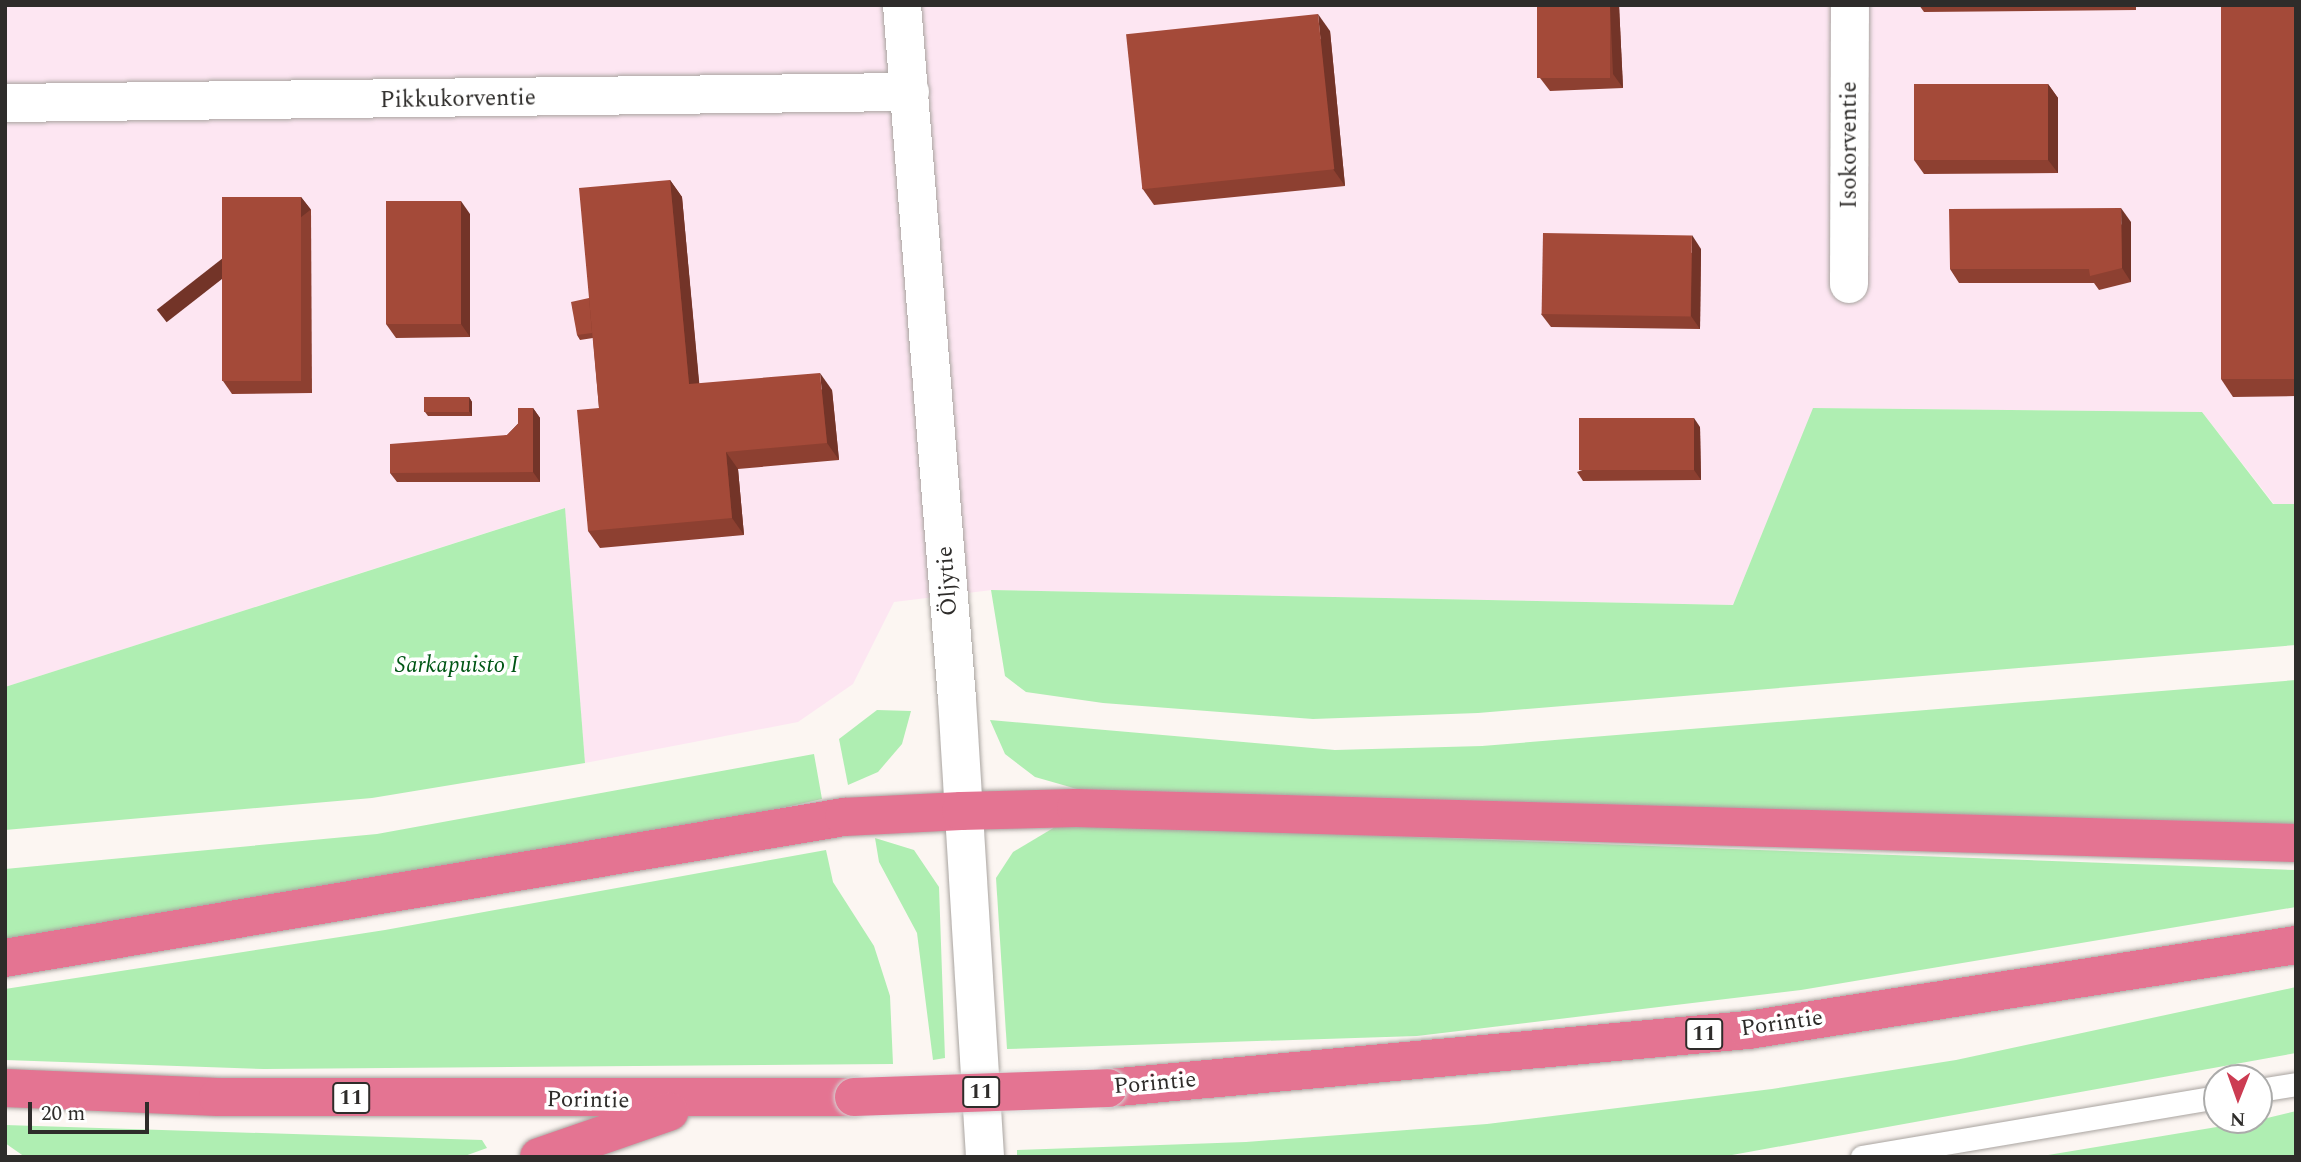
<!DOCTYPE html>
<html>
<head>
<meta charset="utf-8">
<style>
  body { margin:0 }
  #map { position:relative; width:2301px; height:1162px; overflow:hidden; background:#fcf6f2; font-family:Spectral,serif }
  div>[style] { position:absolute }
  .industrial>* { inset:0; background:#fde6f2 }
  .green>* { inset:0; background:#afeeb2 }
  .roads { filter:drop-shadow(0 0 2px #a9a4a0) drop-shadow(0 0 2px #a9a4a0) }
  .service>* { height:23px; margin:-11.5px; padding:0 11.5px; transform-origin:11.5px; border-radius:11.5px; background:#fff }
  .minor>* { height:38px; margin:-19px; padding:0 19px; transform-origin:19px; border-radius:19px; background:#fff }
  .secondary>* { height:38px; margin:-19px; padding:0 19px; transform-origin:19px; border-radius:19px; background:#fff }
  .trunk>* { height:38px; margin:-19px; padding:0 19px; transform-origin:19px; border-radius:19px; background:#e47492 }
  .bridges { filter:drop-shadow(0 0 2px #d5d5d4) drop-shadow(0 0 2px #d5d5d4) }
  .trunk-bridge>* { height:38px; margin:-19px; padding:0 19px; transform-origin:19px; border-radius:19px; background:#e47492 }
  .wall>* { inset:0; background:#8d4031 }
  .shaded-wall>* { inset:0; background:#733428; transform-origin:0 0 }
  .building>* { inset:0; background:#a44a39; transform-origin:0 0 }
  span { translate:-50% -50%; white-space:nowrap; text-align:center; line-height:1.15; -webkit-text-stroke:7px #fff; paint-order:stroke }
  .shield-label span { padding:2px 5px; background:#fff; border:2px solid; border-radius:5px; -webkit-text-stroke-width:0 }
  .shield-label { font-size:21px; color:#2e2c2a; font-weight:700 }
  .street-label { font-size:23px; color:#2e2c2a }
  .park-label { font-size:23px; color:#005615; font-style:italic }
  .frame { position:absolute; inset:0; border:7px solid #2e2c2a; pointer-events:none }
  .north { position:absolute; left:2203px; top:1064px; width:70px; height:70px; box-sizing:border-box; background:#fff; border:2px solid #ababaa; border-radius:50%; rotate:181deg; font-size:19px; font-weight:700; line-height:28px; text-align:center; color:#2e2c2a }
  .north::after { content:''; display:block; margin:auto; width:24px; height:32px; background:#cc3c52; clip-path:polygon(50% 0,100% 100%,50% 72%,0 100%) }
  .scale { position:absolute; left:28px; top:1102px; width:121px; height:32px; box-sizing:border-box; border:4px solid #2e2c2a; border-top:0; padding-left:9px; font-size:21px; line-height:24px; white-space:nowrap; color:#2e2c2a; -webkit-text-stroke:5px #fff; paint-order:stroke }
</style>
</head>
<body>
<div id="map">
  <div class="industrial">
    <div style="clip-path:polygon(5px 5px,2296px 5px,2296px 504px,2274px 504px,2202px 412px,1814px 408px,1733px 605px,992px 590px,894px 602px,853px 684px,798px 722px,585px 763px,564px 508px,5px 687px)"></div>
  </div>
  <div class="green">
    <div style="clip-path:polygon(1813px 408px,2202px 412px,2273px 504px,2296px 504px,2296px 645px,1478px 713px,1313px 719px,1103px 703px,1026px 692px,1005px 676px,991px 590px,1733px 605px)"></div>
    <div style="clip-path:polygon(565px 508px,585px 763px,372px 798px,5px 830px,5px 687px)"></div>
    <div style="clip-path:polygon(2296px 680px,2296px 824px,1077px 789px,1035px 777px,1005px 754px,990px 720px,1335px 750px,1482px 746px)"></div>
    <div style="clip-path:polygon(877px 710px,911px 711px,902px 744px,878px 772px,848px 785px,839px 739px)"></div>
    <div style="clip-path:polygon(814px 754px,822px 799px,729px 820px,5px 941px,5px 869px,377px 834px)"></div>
    <div style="clip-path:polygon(1060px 824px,2296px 870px,2296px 907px,1801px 990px,1417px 1036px,1007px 1049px,996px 878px,1013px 852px)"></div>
    <div style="clip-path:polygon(875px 838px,914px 850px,939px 887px,945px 1058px,933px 1060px,917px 933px,879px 862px)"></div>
    <div style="clip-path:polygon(826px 850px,833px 882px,874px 946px,890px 996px,893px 1064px,264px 1069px,5px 1060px,5px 989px,385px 930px)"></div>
    <div style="clip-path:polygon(2296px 987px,2296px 1053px,1721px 1157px,1017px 1157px,1017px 1150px,1246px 1142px,1487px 1124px,1772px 1089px,1956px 1060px)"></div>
    <div style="clip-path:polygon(2296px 1111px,2296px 1157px,2036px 1157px,2259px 1120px)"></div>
    <div style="clip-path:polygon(5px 1125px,482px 1140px,487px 1148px,462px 1157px,25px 1157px,5px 1143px)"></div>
  </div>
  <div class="roads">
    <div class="service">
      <div style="left:2259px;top:1090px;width:37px;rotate:-9deg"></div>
      <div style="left:1862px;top:1157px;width:360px;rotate:-9.6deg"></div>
    </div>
    <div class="minor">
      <div style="left:5px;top:103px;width:905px;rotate:-0.7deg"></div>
      <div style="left:1849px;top:284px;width:279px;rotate:-89.8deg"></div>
    </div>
    <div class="secondary">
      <div style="left:902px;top:5px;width:696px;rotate:85.47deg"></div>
      <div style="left:957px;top:699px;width:459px;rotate:86.5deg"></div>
    </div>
    <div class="trunk">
      <div style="left:5px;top:958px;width:851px;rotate:-9.54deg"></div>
      <div style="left:844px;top:817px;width:117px;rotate:-2.9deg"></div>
      <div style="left:961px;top:811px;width:115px;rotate:-1.5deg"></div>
      <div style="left:1076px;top:808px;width:1221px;rotate:1.64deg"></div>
      <div style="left:5px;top:1088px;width:213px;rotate:2.4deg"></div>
      <div style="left:218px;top:1097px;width:636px"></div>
      <div style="left:1108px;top:1088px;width:643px;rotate:-5.18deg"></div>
      <div style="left:1748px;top:1030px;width:555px;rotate:-8.82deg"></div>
      <div style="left:539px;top:1157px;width:138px;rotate:-19.1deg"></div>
    </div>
  </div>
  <div class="bridges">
    <div class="trunk-bridge">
      <div style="left:854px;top:1097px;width:254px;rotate:-2deg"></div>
    </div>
  </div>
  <div class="wall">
    <div style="clip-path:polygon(1537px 5px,1619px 5px,1623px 88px,1550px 91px,1540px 78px)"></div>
    <div style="clip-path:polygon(1919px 5px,2136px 5px,2136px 10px,1924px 12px)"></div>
    <div style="clip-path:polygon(2296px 5px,2296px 396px,2233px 397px,2221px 379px)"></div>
    <div style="clip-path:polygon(1330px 31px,1345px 186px,1154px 205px,1142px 188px)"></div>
    <div style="clip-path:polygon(2048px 84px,2058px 98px,2058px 173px,1924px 174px,1914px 160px)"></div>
    <div style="clip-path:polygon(670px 180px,682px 197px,699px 384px,832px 390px,839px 460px,738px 469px,744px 535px,600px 548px,588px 531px,599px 408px,593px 338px,580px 340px,577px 335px,589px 298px)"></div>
    <div style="clip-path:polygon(301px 197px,311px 210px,312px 393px,232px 394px,223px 381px)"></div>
    <div style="clip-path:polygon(470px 214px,470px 337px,396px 338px,386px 324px)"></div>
    <div style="clip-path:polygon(2131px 222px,2131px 282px,2099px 290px,2094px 283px,1959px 283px,1950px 269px)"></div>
    <div style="clip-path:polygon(1701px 249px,1700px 329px,1551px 327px,1541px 314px)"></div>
    <div style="clip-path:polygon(469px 397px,472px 402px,472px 416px,428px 416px,425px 412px)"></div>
    <div style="clip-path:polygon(533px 408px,540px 418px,540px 482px,397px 482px,390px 473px,507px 435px)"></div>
    <div style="clip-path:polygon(1700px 427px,1701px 480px,1583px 481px,1577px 472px)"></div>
  </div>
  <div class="shaded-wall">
    <div style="clip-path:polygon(1610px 5px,1619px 5px,1623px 88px,1613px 74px)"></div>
    <div style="clip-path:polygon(1318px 14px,1330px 31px,1345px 186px,1333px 169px)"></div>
    <div style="clip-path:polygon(2048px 84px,2058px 98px,2058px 173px,2048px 160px)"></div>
    <div style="clip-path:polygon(670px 180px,682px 197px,701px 402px,689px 384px)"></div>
    <div style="left:301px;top:197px;width:16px;height:183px;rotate:52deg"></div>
    <div style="clip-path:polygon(461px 201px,470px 214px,470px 337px,461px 324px)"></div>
    <div style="clip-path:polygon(2121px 208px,2131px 222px,2131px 282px,2122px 268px)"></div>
    <div style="clip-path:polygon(1692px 235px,1701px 249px,1700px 329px,1691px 316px)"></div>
    <div style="clip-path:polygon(820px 373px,832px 390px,839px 460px,827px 443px)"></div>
    <div style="clip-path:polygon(469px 397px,472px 402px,472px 416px,469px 411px)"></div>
    <div style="clip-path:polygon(533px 408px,540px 418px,540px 482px,533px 472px)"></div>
    <div style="clip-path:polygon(1694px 418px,1700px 427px,1701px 480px,1694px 470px)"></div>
    <div style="clip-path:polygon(726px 452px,738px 469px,744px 535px,732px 518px)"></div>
  </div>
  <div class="building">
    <div style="left:1537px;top:5px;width:73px;height:73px"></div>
    <div style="left:2221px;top:5px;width:75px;height:374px"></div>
    <div style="left:1318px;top:14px;width:156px;height:193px;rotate:84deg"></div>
    <div style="left:1914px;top:84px;width:134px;height:76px"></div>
    <div style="clip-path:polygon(670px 180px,689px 384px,820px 373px,827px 443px,726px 452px,732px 518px,588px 531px,577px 410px,599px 408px,579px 188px)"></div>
    <div style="left:222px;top:197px;width:79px;height:184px"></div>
    <div style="left:386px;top:201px;width:75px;height:123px"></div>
    <div style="clip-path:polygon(2121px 208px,2122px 268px,2090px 276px,2089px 269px,1950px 269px,1949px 209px)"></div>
    <div style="left:1543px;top:233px;width:149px;height:81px;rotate:1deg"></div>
    <div style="clip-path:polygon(589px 298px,592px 333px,577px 335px,571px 302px)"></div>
    <div style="left:424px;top:397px;width:45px;height:15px"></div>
    <div style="clip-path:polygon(518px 408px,533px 408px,533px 472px,390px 473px,390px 444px,507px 435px,518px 424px)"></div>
    <div style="left:1694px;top:418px;width:52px;height:115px;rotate:90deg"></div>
  </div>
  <div class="shield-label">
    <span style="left:1704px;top:1034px">11</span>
    <span style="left:981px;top:1092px">11</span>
    <span style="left:351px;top:1098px">11</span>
  </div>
  <div class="street-label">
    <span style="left:458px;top:100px;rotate:-1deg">Pikkukorventie</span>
    <span style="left:1850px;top:145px;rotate:-90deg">Isokorventie</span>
    <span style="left:948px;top:581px;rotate:-94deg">Öljytie</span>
    <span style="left:1782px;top:1024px;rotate:-8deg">Porintie</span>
    <span style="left:1155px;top:1084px;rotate:-5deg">Porintie</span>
    <span style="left:588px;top:1101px;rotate:1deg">Porintie</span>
  </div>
  <div class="park-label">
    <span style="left:457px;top:666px">Sarkapuisto I</span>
  </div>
  <div class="frame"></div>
  <div class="north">N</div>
  <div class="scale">20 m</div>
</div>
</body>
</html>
